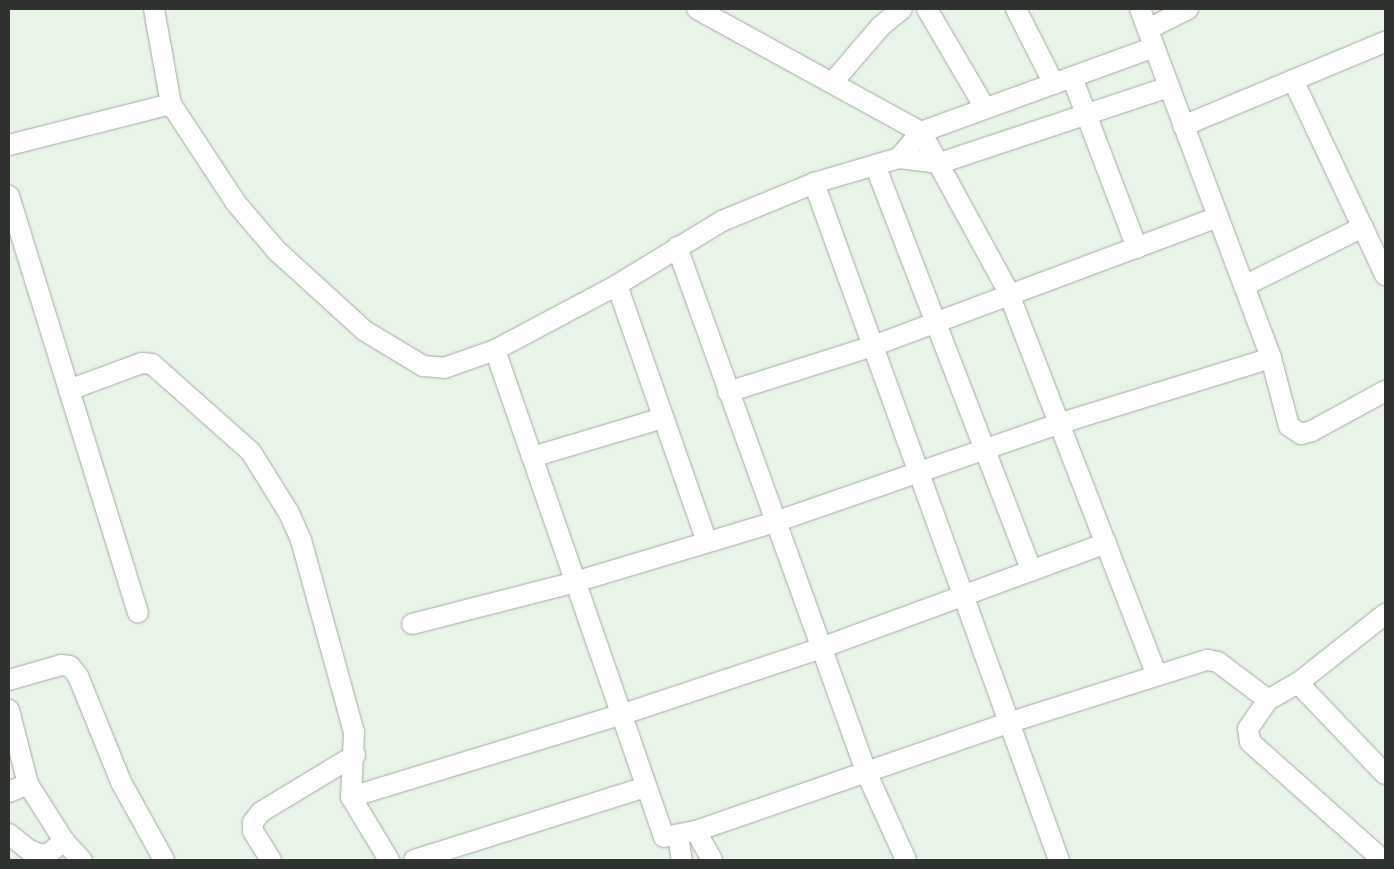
<!DOCTYPE html>
<html>
<head>
<meta charset="utf-8">
<style>
  body { margin:0 }
  #map { position:relative; width:1394px; height:869px; overflow:hidden; background:#e9f4e8; font-family:"Source Serif 4",serif }
  div>[style] { position:absolute }
  .roads { filter:drop-shadow(0 0 1px #a0aa9f) drop-shadow(0 0 1px #a0aa9f) }
  .minor>* { height:20px; margin:-10px; padding:0 10px; transform-origin:10px; border-radius:10px; background:#fff }
  span { translate:-50% -50%; white-space:nowrap; text-align:center; line-height:1.15; -webkit-text-stroke:4.5px #e9f4e8; paint-order:stroke }
  .frame { position:absolute; inset:0; border:10px solid #2f332f; pointer-events:none }
</style>
</head>
<body>
<div id="map">
  <div class="roads">
    <div class="minor">
      <div style="left:154px;top:9px;width:97px;rotate:79.9deg"></div>
      <div style="left:697px;top:9px;width:256px;rotate:28.8deg"></div>
      <div style="left:921px;top:132px;width:179px;rotate:61.3deg"></div>
      <div style="left:1007px;top:289px;width:414px;rotate:68.8deg"></div>
      <div style="left:927px;top:9px;width:115px;rotate:59.6deg"></div>
      <div style="left:1016px;top:9px;width:84px;rotate:63.1deg"></div>
      <div style="left:1140px;top:9px;width:373px;rotate:69.4deg"></div>
      <div style="left:1271px;top:358px;width:70px;rotate:75.2deg"></div>
      <div style="left:1289px;top:426px;width:14px;rotate:34deg"></div>
      <div style="left:1301px;top:434px;width:11px;rotate:-15deg"></div>
      <div style="left:1312px;top:431px;width:83px;rotate:-28.7deg"></div>
      <div style="left:1148px;top:29px;width:45px;rotate:-26.6deg"></div>
      <div style="left:1072px;top:77px;width:183px;rotate:69.2deg"></div>
      <div style="left:1293px;top:80px;width:216px;rotate:64.7deg"></div>
      <div style="left:832px;top:83px;width:75px;rotate:-49.3deg"></div>
      <div style="left:881px;top:26px;width:27px;rotate:-39deg"></div>
      <div style="left:1183px;top:126px;width:219px;rotate:-22.6deg"></div>
      <div style="left:9px;top:145px;width:167px;rotate:-14.2deg"></div>
      <div style="left:171px;top:104px;width:118px;rotate:56.7deg"></div>
      <div style="left:236px;top:203px;width:63px;rotate:49.5deg"></div>
      <div style="left:277px;top:251px;width:119px;rotate:42.3deg"></div>
      <div style="left:365px;top:331px;width:68px;rotate:31.1deg"></div>
      <div style="left:423px;top:366px;width:21px;rotate:5deg"></div>
      <div style="left:444px;top:368px;width:54px;rotate:-19.4deg"></div>
      <div style="left:495px;top:350px;width:138px;rotate:-28deg"></div>
      <div style="left:617px;top:285px;width:123px;rotate:-31.4deg"></div>
      <div style="left:722px;top:221px;width:100px;rotate:-22.4deg"></div>
      <div style="left:814px;top:183px;width:89px;rotate:-16.4deg"></div>
      <div style="left:899px;top:158px;width:41px;rotate:7deg"></div>
      <div style="left:940px;top:163px;width:241px;rotate:-18.4deg"></div>
      <div style="left:899px;top:158px;width:34px;rotate:-50deg"></div>
      <div style="left:921px;top:132px;width:248px;rotate:-20deg"></div>
      <div style="left:875px;top:165px;width:435px;rotate:68.9deg"></div>
      <div style="left:814px;top:183px;width:720px;rotate:70.11deg"></div>
      <div style="left:9px;top:196px;width:436px;rotate:72.8deg"></div>
      <div style="left:677px;top:247px;width:560px;rotate:70.17deg"></div>
      <div style="left:867px;top:774px;width:94px;rotate:65.6deg"></div>
      <div style="left:617px;top:285px;width:272px;rotate:70.7deg"></div>
      <div style="left:1244px;top:286px;width:133px;rotate:-26.4deg"></div>
      <div style="left:495px;top:350px;width:515px;rotate:70.86deg"></div>
      <div style="left:664px;top:837px;width:33px;rotate:-11deg"></div>
      <div style="left:696px;top:831px;width:333px;rotate:-19.1deg"></div>
      <div style="left:1011px;top:722px;width:206px;rotate:-17.6deg"></div>
      <div style="left:1207px;top:660px;width:11px;rotate:10deg"></div>
      <div style="left:1218px;top:662px;width:63px;rotate:37.2deg"></div>
      <div style="left:1268px;top:700px;width:34px;rotate:-30deg"></div>
      <div style="left:1298px;top:683px;width:111px;rotate:-38.4deg"></div>
      <div style="left:69px;top:390px;width:78px;rotate:-20.3deg"></div>
      <div style="left:142px;top:363px;width:10px;rotate:6deg"></div>
      <div style="left:152px;top:364px;width:132px;rotate:41.6deg"></div>
      <div style="left:251px;top:452px;width:72px;rotate:58.1deg"></div>
      <div style="left:289px;top:513px;width:30px;rotate:66deg"></div>
      <div style="left:301px;top:540px;width:199px;rotate:74.6deg"></div>
      <div style="left:354px;top:732px;width:65px;rotate:92.6deg"></div>
      <div style="left:351px;top:797px;width:74px;rotate:58.9deg"></div>
      <div style="left:728px;top:392px;width:152px;rotate:-17.6deg"></div>
      <div style="left:873px;top:346px;width:368px;rotate:-20.5deg"></div>
      <div style="left:532px;top:457px;width:137px;rotate:-16.6deg"></div>
      <div style="left:412px;top:624px;width:168px;rotate:-14.4deg"></div>
      <div style="left:575px;top:582px;width:209px;rotate:-16.7deg"></div>
      <div style="left:775px;top:522px;width:303px;rotate:-19.1deg"></div>
      <div style="left:1061px;top:423px;width:220px;rotate:-17.2deg"></div>
      <div style="left:9px;top:680px;width:54px;rotate:-16.1deg"></div>
      <div style="left:61px;top:665px;width:9px;rotate:6deg"></div>
      <div style="left:70px;top:666px;width:13px;rotate:51deg"></div>
      <div style="left:78px;top:676px;width:114px;rotate:67.9deg"></div>
      <div style="left:121px;top:782px;width:89px;rotate:61.1deg"></div>
      <div style="left:1298px;top:683px;width:126px;rotate:46.3deg"></div>
      <div style="left:1268px;top:700px;width:35px;rotate:125deg"></div>
      <div style="left:1248px;top:729px;width:13px;rotate:81deg"></div>
      <div style="left:1250px;top:742px;width:178px;rotate:41.6deg"></div>
      <div style="left:9px;top:710px;width:76px;rotate:75.6deg"></div>
      <div style="left:28px;top:784px;width:67px;rotate:57.7deg"></div>
      <div style="left:64px;top:841px;width:26px;rotate:47deg"></div>
      <div style="left:9px;top:792px;width:21px;rotate:-23deg"></div>
      <div style="left:351px;top:797px;width:281px;rotate:-17deg"></div>
      <div style="left:620px;top:715px;width:212px;rotate:-18.4deg"></div>
      <div style="left:821px;top:648px;width:304px;rotate:-20.2deg"></div>
      <div style="left:696px;top:831px;width:33px;rotate:61deg"></div>
      <div style="left:9px;top:834px;width:26px;rotate:39deg"></div>
      <div style="left:29px;top:850px;width:11px;rotate:22deg"></div>
      <div style="left:39px;top:854px;width:9px"></div>
      <div style="left:48px;top:854px;width:21px;rotate:-39deg"></div>
      <div style="left:678px;top:836px;width:24px;rotate:81deg"></div>
      <div style="left:271px;top:860px;width:34px;rotate:-122deg"></div>
      <div style="left:253px;top:831px;width:9px;rotate:-90deg"></div>
      <div style="left:253px;top:822px;width:13px;rotate:-51deg"></div>
      <div style="left:261px;top:812px;width:110px;rotate:-31.2deg"></div>
      <div style="left:414px;top:860px;width:242px;rotate:-17.5deg"></div>
    </div>
  </div>
  <div class="frame"></div>
</div>
</body>
</html>
